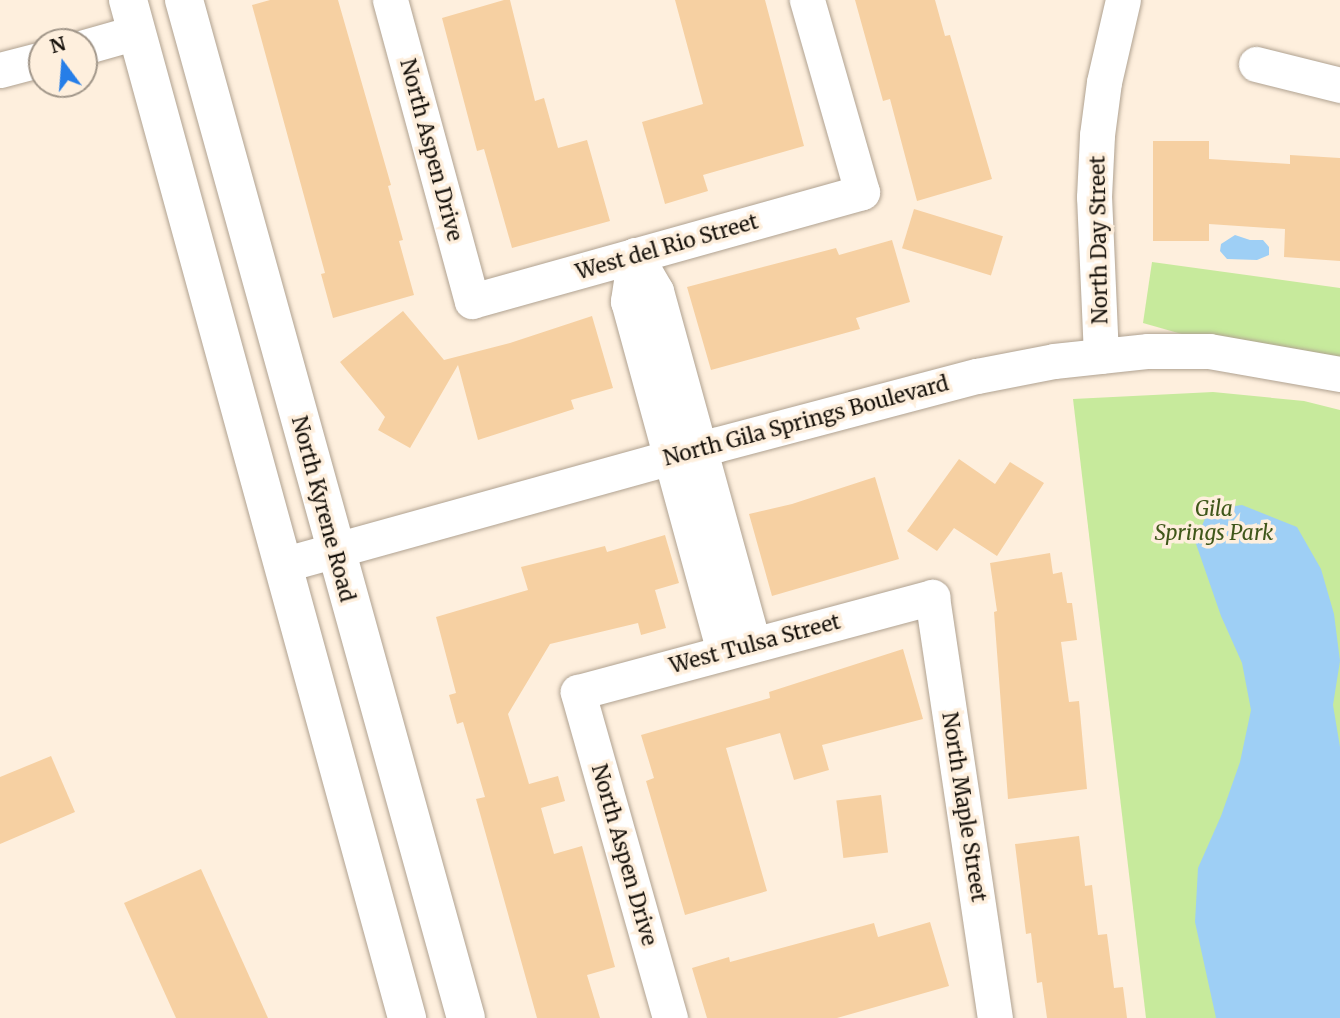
<!DOCTYPE html>
<html>
<head>
<meta charset="utf-8">
<style>
  body { margin:0 }
  #map { position:relative; width:1340px; height:1018px; overflow:hidden; background:#feefdd; font-family:Merriweather,serif }
  div>[style] { position:absolute }
  .green>* { inset:0; background:#c7ea9c }
  .water>* { inset:0; background:#9ecff5 }
  .building>* { inset:0; background:#f6d0a2; transform-origin:0 0 }
  .roads { filter:drop-shadow(0 0 2px #b0a291) drop-shadow(0 0 2px #b0a291) }
  .minor>* { height:35px; margin:-17.5px; padding:0 17.5px; transform-origin:17.5px; border-radius:17.5px; background:#fff }
  .major>* { height:38px; margin:-19px; padding:0 19px; transform-origin:19px; border-radius:19px; background:#fff }
  span { translate:-50% -50%; white-space:nowrap; text-align:center; line-height:1.15; -webkit-text-stroke:7px #feefdd; paint-order:stroke }
  .street-label { font-size:21px; color:#15100a }
  .park-label { font-size:21px; color:#3f571a; font-style:italic }
  .north { position:absolute; left:28px; top:28px; width:70px; height:70px; box-sizing:border-box; background:#feefdd; border:2px solid #a19689; border-radius:50%; rotate:344deg; font-size:19px; font-weight:700; line-height:28px; text-align:center; color:#15100a }
  .north::after { content:''; display:block; margin:auto; width:24px; height:32px; background:#267ee8; clip-path:polygon(50% 0,100% 100%,50% 72%,0 100%) }
</style>
</head>
<body>
<div id="map">
  <div class="green">
    <div style="clip-path:polygon(1152px 262px,1340px 288px,1340px 379px,1143px 323px)"></div>
    <div style="clip-path:polygon(1213px 392px,1304px 401px,1340px 410px,1340px 1018px,1146px 1018px,1073px 399px)"></div>
  </div>
  <div class="water">
    <div style="clip-path:polygon(1235px 235px,1250px 240px,1263px 240px,1269px 247px,1269px 255px,1257px 260px,1227px 259px,1220px 251px,1221px 244px)"></div>
    <div style="clip-path:polygon(1242px 505px,1297px 527px,1321px 569px,1334px 614px,1340px 661px,1333px 705px,1340px 747px,1340px 1018px,1216px 1018px,1195px 922px,1198px 868px,1221px 816px,1240px 762px,1251px 710px,1242px 663px,1221px 616px,1195px 541px,1209px 510px)"></div>
  </div>
  <div class="building">
    <div style="clip-path:polygon(270px 0,338px 0,391px 185px,388px 186px,403px 240px,399px 241px,414px 295px,333px 318px,321px 274px,325px 273px,252px 5px)"></div>
    <div style="clip-path:polygon(504px 0,510px 0,535px 101px,544px 98px,558px 148px,587px 140px,610px 221px,512px 248px,484px 149px,477px 151px,442px 18px)"></div>
    <div style="clip-path:polygon(675px 0,765px 0,804px 146px,703px 175px,708px 191px,665px 204px,642px 122px,703px 104px)"></div>
    <div style="clip-path:polygon(855px 0,935px 0,945px 36px,950px 35px,992px 179px,917px 201px,890px 99px,883px 101px)"></div>
    <div style="clip-path:polygon(1153px 141px,1209px 141px,1209px 159px,1290px 164px,1290px 155px,1340px 158px,1340px 261px,1284px 257px,1285px 229px,1209px 224px,1209px 241px,1153px 241px)"></div>
    <div style="left:914px;top:209px;width:93px;height:41px;rotate:17deg"></div>
    <div style="clip-path:polygon(892px 240px,910px 302px,856px 318px,860px 329px,711px 370px,687px 287px,836px 248px,839px 255px)"></div>
    <div style="clip-path:polygon(403px 311px,444px 360px,510px 343px,592px 316px,613px 388px,571px 400px,574px 409px,478px 440px,458px 365px,410px 448px,378px 430px,385px 417px,340px 362px)"></div>
    <div style="clip-path:polygon(959px 459px,995px 484px,1010px 462px,1044px 483px,997px 556px,954px 528px,937px 551px,907px 531px)"></div>
    <div style="clip-path:polygon(875px 477px,899px 559px,772px 596px,749px 514px,792px 504px)"></div>
    <div style="clip-path:polygon(665px 535px,679px 583px,655px 590px,666px 628px,641px 635px,638px 623px,550px 644px,508px 714px,529px 784px,558px 776px,565px 801px,541px 808px,554px 854px,582px 846px,615px 967px,587px 975px,600px 1018px,537px 1018px,476px 799px,485px 797px,463px 722px,457px 724px,449px 695px,456px 693px,436px 617px,528px 590px,521px 567px,605px 546px,607px 552px)"></div>
    <div style="clip-path:polygon(1050px 553px,1053px 574px,1062px 572px,1067px 603px,1072px 603px,1077px 640px,1061px 642px,1069px 702px,1079px 701px,1087px 789px,1008px 799px,994px 612px,997px 611px,990px 563px)"></div>
    <div style="clip-path:polygon(903px 649px,923px 719px,822px 745px,829px 770px,794px 780px,780px 733px,726px 748px,767px 891px,685px 915px,646px 781px,654px 778px,641px 735px,770px 698px,769px 692px)"></div>
    <div style="clip-path:polygon(51px 756px,75px 812px,0 844px,0 777px)"></div>
    <div style="left:881px;top:795px;width:58px;height:45px;rotate:83deg"></div>
    <div style="clip-path:polygon(1079px 836px,1085px 886px,1092px 885px,1098px 935px,1107px 934px,1114px 988px,1123px 987px,1127px 1018px,1047px 1018px,1042px 982px,1037px 983px,1031px 933px,1026px 934px,1015px 844px)"></div>
    <div style="clip-path:polygon(201px 869px,268px 1018px,176px 1018px,124px 903px)"></div>
    <div style="clip-path:polygon(930px 922px,949px 986px,837px 1018px,707px 1018px,692px 968px,729px 957px,730px 962px,874px 923px,878px 937px)"></div>
  </div>
  <div class="roads">
    <div class="minor">
      <div style="left:390px;top:0;width:312px;rotate:74.8deg"></div>
      <div style="left:472px;top:301px;width:405px;rotate:-15.6deg"></div>
      <div style="left:862px;top:192px;width:200px;rotate:-106deg"></div>
      <div style="left:84px;top:47px;width:55px;rotate:-15.8deg"></div>
      <div style="left:1256px;top:64px;width:87px;rotate:14deg"></div>
      <div style="left:0;top:70px;width:43px;rotate:-14.7deg"></div>
      <div style="left:635px;top:255px;width:47px;rotate:98.7deg"></div>
      <div style="left:628px;top:301px;width:364px;rotate:74.7deg"></div>
      <div style="left:635px;top:255px;width:42px;rotate:59.7deg"></div>
      <div style="left:656px;top:291px;width:366px;rotate:74.6deg"></div>
      <div style="left:1101px;top:356px;width:159px;rotate:-92.5deg"></div>
      <div style="left:1094px;top:197px;width:62px;rotate:-87.2deg"></div>
      <div style="left:1097px;top:135px;width:53px;rotate:-82.5deg"></div>
      <div style="left:1104px;top:82px;width:84px;rotate:-77deg"></div>
      <div style="left:282px;top:565px;width:449px;rotate:-15.5deg"></div>
      <div style="left:715px;top:445px;width:271px;rotate:-14.8deg"></div>
      <div style="left:977px;top:376px;width:78px;rotate:-11deg"></div>
      <div style="left:1054px;top:361px;width:95px;rotate:-6.1deg"></div>
      <div style="left:1148px;top:351px;width:61px"></div>
      <div style="left:1209px;top:351px;width:133px;rotate:10deg"></div>
      <div style="left:670px;top:1018px;width:339px;rotate:-105.8deg"></div>
      <div style="left:578px;top:692px;width:367px;rotate:-15deg"></div>
      <div style="left:932px;top:597px;width:426px;rotate:81.5deg"></div>
    </div>
    <div class="major">
      <div style="left:128px;top:0;width:1056px;rotate:74.67deg"></div>
      <div style="left:184px;top:0;width:1056px;rotate:74.52deg"></div>
    </div>
  </div>
  <div class="street-label">
    <span style="left:431px;top:150px;rotate:75deg">North Aspen Drive</span>
    <span style="left:1099px;top:240px;rotate:-91deg">North Day Street</span>
    <span style="left:667px;top:247px;rotate:-16deg">West del Rio Street</span>
    <span style="left:806px;top:421px;rotate:-15deg">North Gila Springs Boulevard</span>
    <span style="left:323px;top:509px;rotate:75deg">North Kyrene Road</span>
    <span style="left:755px;top:644px;rotate:-15deg">West Tulsa Street</span>
    <span style="left:964px;top:807px;rotate:81deg">North Maple Street</span>
    <span style="left:624px;top:855px;rotate:74deg">North Aspen Drive</span>
  </div>
  <div class="park-label">
    <span style="left:1214px;top:521px">Gila<br>Springs Park</span>
  </div>
  <div class="north">N</div>
</div>
</body>
</html>
